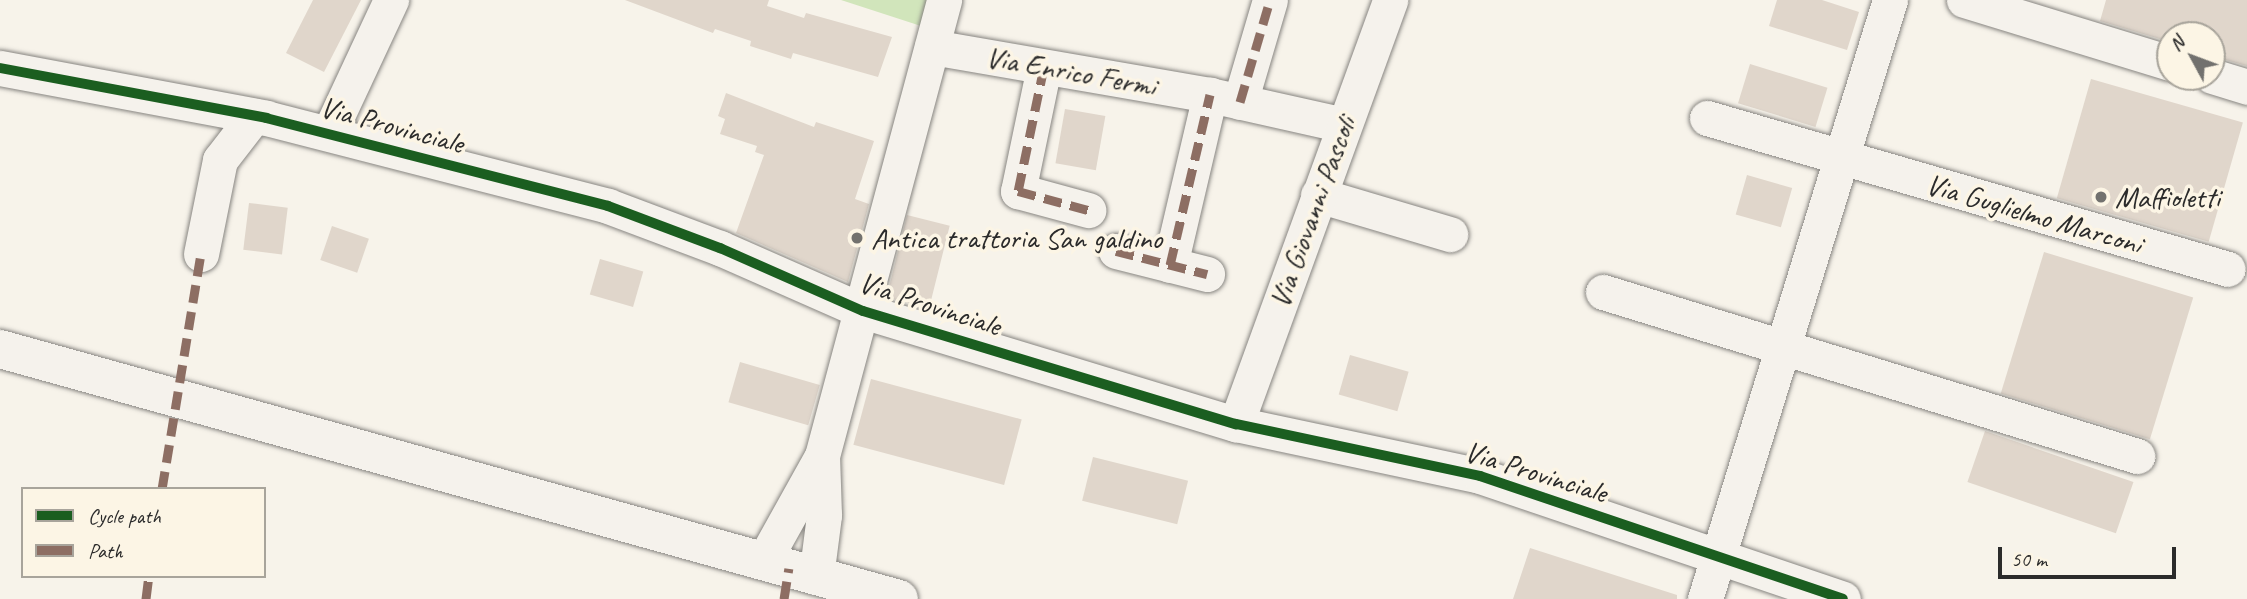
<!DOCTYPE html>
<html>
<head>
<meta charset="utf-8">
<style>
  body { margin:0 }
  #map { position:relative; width:2247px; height:599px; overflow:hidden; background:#f7f3ea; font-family:Caveat,sans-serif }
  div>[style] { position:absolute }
  .green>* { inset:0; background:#d1e5bb }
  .building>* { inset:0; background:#e0d6cb; transform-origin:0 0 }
  .roads { filter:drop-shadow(0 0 2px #878581) drop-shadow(0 0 2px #878581) }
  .minor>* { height:35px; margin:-17.5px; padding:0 17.5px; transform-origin:17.5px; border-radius:17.5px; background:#f5f2ec }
  .major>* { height:38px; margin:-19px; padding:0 19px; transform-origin:19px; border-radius:19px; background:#f5f2ec }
  .quiet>* { height:9px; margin-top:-4.5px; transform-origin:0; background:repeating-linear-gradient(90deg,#8d6e63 0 18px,transparent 0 27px) }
  .cycleway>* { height:10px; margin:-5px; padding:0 5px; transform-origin:5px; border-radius:5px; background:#1b5e20 }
  .dots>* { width:19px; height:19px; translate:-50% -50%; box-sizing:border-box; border:4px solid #fcf5e5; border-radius:50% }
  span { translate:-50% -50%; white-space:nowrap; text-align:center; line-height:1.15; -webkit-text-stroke:7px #fcf5e5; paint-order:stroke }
  .street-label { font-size:30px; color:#2b2b2b }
  .poi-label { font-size:30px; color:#2b2b2b }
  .left { translate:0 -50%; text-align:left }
  .legend { position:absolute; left:21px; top:487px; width:245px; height:91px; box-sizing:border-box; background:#fcf5e5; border:2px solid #a8a49b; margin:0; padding:9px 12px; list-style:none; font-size:21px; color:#2b2b2b }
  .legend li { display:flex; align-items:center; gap:14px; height:35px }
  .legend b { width:35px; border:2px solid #a8a49b }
  .north { position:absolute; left:2156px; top:21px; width:70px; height:70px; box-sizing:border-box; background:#fcf5e5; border:2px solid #a8a49b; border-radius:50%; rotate:311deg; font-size:19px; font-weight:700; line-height:28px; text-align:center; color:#2b2b2b }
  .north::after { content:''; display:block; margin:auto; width:24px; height:32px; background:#72716e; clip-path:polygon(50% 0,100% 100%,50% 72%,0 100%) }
  .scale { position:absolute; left:1998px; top:547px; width:178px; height:32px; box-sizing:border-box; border:4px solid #2b2b2b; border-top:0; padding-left:9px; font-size:21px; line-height:24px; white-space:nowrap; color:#2b2b2b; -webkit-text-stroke:5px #fcf5e5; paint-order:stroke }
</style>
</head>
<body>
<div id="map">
  <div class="green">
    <div style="clip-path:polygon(841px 0,927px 0,921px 26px)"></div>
  </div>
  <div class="building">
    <div style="clip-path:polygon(313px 0,361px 0,324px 72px,286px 53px)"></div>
    <div style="clip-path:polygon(625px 0,769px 0,767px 6px,804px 18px,806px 13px,892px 37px,878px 77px,793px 53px,791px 59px,750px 46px,751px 41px,715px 29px,713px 33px)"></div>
    <div style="clip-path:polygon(1777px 0,1822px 0,1859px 12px,1847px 50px,1769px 26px)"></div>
    <div style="clip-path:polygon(2106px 0,2247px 0,2247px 66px,2212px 56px,2212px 35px,2170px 35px,2170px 42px,2100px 21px)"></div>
    <div style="left:1750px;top:64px;width:81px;height:41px;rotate:17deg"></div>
    <div style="left:2091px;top:79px;width:158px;height:124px;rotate:16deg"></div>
    <div style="clip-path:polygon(726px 93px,814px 127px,816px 122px,874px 141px,855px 199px,869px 204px,848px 282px,736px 233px,764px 155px,755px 152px,757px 146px,720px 134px,725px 119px,718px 116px)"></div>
    <div style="left:1065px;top:109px;width:41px;height:55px;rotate:10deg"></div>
    <div style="left:1747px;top:175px;width:47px;height:41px;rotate:16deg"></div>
    <div style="left:249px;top:203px;width:39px;height:47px;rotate:7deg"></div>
    <div style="left:907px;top:215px;width:44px;height:85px;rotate:14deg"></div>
    <div style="left:332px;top:226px;width:39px;height:36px;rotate:19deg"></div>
    <div style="left:2044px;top:252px;width:156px;height:148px;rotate:17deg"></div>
    <div style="left:600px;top:259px;width:45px;height:37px;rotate:16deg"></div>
    <div style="left:1350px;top:355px;width:61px;height:41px;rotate:16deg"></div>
    <div style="left:740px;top:362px;width:83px;height:42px;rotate:16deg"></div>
    <div style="left:871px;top:379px;width:156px;height:68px;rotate:15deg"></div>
    <div style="left:1985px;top:431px;width:157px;height:54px;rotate:19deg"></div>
    <div style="left:1093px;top:457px;width:98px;height:45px;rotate:14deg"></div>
    <div style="clip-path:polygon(1530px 548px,1677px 595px,1677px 599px,1513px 599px)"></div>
  </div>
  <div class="roads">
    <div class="minor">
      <div style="left:1964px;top:0;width:215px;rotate:17deg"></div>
      <div style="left:932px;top:47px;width:282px;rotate:9.8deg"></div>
      <div style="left:1210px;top:95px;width:137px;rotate:12.6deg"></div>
      <div style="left:1044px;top:67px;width:127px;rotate:101.8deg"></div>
      <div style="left:1018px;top:191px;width:73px;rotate:15.2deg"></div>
      <div style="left:0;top:68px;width:271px;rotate:10.6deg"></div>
      <div style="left:266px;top:118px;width:353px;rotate:14.4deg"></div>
      <div style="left:608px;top:206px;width:120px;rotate:20.6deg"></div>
      <div style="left:720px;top:248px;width:156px;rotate:23.8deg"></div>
      <div style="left:863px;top:311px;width:390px;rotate:16.9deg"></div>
      <div style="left:1236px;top:424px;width:249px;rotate:12deg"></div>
      <div style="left:1480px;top:476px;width:383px;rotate:18.7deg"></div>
      <div style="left:2212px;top:76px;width:37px;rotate:17deg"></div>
      <div style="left:1240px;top:102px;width:106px;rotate:-73.6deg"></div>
      <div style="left:1707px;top:118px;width:542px;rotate:16.16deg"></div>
      <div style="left:329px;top:133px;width:147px;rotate:-65deg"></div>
      <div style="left:1318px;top:195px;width:138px;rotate:16.5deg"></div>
      <div style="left:1116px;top:251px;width:94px;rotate:14.2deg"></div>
      <div style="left:201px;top:254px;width:96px;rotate:-78.6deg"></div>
      <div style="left:220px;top:160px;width:56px;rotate:-52.3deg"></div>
      <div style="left:1170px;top:265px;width:175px;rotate:-76.8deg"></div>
      <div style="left:1603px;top:292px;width:559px;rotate:17.07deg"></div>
      <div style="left:1236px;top:424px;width:451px;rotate:-70deg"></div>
      <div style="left:763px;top:562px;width:121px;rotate:-60.9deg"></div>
      <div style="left:822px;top:456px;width:472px;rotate:-75deg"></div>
      <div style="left:816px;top:577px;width:63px;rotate:-82.6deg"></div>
      <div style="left:824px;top:515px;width:59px;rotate:-91.9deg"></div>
      <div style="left:1705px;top:599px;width:627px;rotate:-72.84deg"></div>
    </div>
    <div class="major">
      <div style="left:0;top:349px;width:933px;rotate:15.54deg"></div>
    </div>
  </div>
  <div class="quiet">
    <div style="left:1044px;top:67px;width:127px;rotate:101.8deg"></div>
    <div style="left:1018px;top:191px;width:73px;rotate:15.2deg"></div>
    <div style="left:1240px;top:102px;width:106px;rotate:-73.6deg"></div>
    <div style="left:1116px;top:251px;width:94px;rotate:14.2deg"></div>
    <div style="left:1170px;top:265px;width:175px;rotate:-76.8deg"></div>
    <div style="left:162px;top:489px;width:238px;rotate:-80.6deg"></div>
    <div style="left:146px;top:599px;width:23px;rotate:-83deg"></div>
    <div style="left:784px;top:599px;width:31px;rotate:-81deg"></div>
  </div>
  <div class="cycleway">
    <div style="left:0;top:68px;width:271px;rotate:10.6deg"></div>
    <div style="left:266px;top:118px;width:353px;rotate:14.4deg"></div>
    <div style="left:608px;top:206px;width:120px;rotate:20.6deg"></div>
    <div style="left:720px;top:248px;width:156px;rotate:23.8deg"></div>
    <div style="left:863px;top:311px;width:390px;rotate:16.9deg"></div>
    <div style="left:1236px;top:424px;width:249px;rotate:12deg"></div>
    <div style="left:1480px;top:476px;width:383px;rotate:18.7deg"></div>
  </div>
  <div class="dots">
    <div style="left:2101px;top:197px;background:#72716e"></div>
    <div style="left:857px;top:238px;background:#72716e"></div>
  </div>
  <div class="street-label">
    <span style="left:1071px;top:71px;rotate:10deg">Via Enrico Fermi</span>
    <span style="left:392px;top:125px;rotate:15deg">Via Provinciale</span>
    <span style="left:1312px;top:212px;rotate:-70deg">Via Giovanni Pascoli</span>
    <span style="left:2034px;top:214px;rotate:16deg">Via Guglielmo Marconi</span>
    <span style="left:930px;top:304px;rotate:18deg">Via Provinciale</span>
    <span style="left:1536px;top:472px;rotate:17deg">Via Provinciale</span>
  </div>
  <div class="poi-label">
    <span class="left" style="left:2115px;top:197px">Maffioletti</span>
    <span class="left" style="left:871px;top:238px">Antica trattoria San galdino</span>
  </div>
  <ul class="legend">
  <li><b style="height:9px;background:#1b5e20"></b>Cycle path</li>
  <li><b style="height:9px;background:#8d6e63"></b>Path</li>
  </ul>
  <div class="north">N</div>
  <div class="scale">50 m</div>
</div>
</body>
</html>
